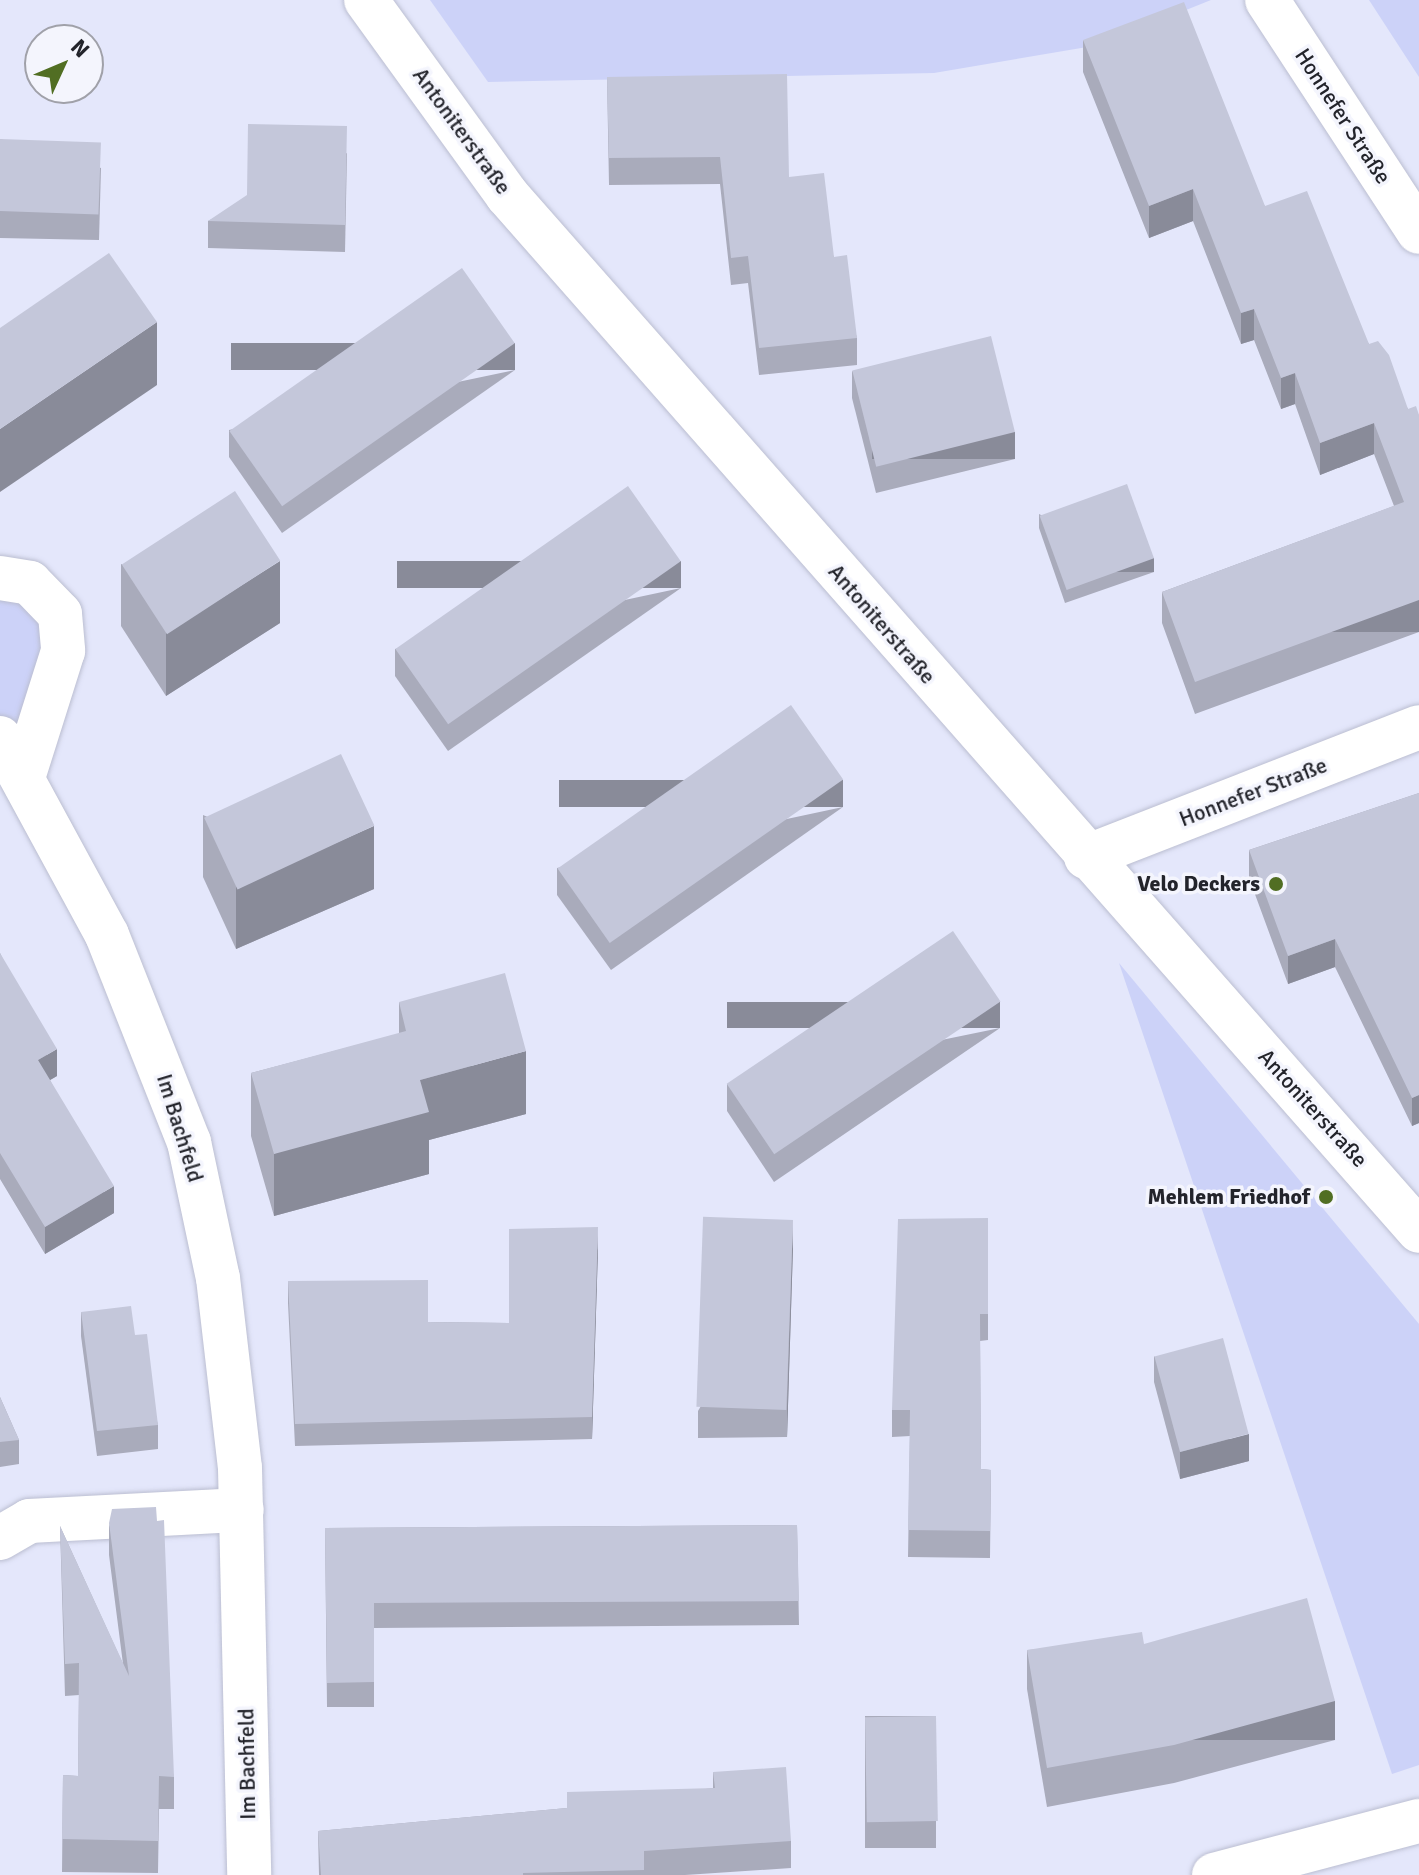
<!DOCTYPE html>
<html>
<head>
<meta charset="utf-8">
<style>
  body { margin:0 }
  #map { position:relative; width:1419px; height:1875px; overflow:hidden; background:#e4e7fb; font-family:Signika,sans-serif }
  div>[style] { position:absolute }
  .green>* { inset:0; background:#ccd2f8 }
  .roads { filter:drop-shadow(0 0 2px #bbbed1) drop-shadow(0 0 2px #bbbed1) }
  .minor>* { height:44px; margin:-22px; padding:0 22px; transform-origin:22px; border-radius:22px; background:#fff }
  .wall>* { inset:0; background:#a9abbb; transform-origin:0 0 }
  .shaded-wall>* { inset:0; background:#898b99; transform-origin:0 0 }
  .building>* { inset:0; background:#c4c7da; transform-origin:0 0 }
  .dots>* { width:22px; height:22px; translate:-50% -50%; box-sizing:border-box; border:4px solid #f4f5fd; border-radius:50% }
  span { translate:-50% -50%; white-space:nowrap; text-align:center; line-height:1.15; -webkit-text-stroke:7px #f4f5fd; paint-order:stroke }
  .street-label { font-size:22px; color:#23242b }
  .poi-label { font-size:22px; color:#23242b; font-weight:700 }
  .right { translate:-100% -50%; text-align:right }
  .north { position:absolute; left:24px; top:24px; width:80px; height:80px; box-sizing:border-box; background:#f4f5fd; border:2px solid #a0a1a9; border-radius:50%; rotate:46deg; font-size:22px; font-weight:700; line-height:32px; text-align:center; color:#23242b }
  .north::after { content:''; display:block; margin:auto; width:28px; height:36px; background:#516e23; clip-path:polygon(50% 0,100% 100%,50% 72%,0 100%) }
</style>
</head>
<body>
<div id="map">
  <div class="green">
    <div style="clip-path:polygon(430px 0,1211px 0,1099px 45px,934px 73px,488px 82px)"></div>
    <div style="clip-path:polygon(1369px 0,1419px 0,1419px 77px)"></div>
    <div style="clip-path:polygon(0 600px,24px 601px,46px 630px,15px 744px,0 715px)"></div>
    <div style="clip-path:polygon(1119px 963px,1419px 1324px,1419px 1765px,1392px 1774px)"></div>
  </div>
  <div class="roads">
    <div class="minor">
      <div style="left:366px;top:0;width:241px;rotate:54.1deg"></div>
      <div style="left:507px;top:195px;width:1380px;rotate:48.64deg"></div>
      <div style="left:1267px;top:0;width:277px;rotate:56.8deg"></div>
      <div style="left:0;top:578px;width:30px;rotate:9deg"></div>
      <div style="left:30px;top:583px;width:43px;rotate:45.9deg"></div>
      <div style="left:60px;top:614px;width:37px;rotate:85deg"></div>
      <div style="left:63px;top:651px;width:130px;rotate:107.5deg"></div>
      <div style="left:0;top:738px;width:224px;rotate:61.5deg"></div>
      <div style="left:107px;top:935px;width:223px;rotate:68.4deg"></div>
      <div style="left:189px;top:1142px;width:139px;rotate:78deg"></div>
      <div style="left:218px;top:1278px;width:191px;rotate:83.4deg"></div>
      <div style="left:240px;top:1468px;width:407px;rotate:88.7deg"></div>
      <div style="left:1086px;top:857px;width:357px;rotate:-21.3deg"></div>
      <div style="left:0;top:1538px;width:34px;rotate:-30deg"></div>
      <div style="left:29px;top:1521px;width:213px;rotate:-3deg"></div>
      <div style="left:1214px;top:1875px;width:212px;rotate:-14.8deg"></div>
    </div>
  </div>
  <div class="wall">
    <div style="clip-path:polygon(1083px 40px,1265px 206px,1369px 344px,1408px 409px,1419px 415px,1419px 632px,1195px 714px,1162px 623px,1162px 592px,1394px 506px,1374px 454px,1320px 475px,1295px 404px,1281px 409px,1254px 340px,1241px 344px,1193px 221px,1149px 238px,1083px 72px)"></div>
    <div style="clip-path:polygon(607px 77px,789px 177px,834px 257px,857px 338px,857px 365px,759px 375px,748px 283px,731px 285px,720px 184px,609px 185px)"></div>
    <div style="clip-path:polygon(0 139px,101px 168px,99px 240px,0 238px)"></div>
    <div style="clip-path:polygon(347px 153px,345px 252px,208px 248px,208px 221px)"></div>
    <div style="clip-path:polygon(515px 370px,282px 533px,229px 457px,229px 430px)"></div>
    <div style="clip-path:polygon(852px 371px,1015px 459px,876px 493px,852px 398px)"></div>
    <div style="clip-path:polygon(1039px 514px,1154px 572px,1065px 603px,1039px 528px)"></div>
    <div style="clip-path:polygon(121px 564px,280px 623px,166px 696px,121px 626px)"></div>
    <div style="clip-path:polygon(681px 588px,448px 751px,395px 676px,395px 649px)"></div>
    <div style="clip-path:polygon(1419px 793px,1419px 1123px,1412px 1126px,1335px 967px,1288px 984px,1249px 878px,1249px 850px)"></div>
    <div style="clip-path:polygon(843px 807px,611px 970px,557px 895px,557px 868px)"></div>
    <div style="clip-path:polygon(203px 815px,374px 889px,236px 949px,203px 877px)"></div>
    <div style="clip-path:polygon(0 953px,57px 1076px,50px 1080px,114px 1213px,45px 1254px,0 1179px)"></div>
    <div style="clip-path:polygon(399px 1002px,526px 1114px,429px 1140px,429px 1174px,274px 1216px,251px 1136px,251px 1073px,399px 1034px)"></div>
    <div style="clip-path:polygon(1000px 1028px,774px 1182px,727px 1111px,727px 1084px)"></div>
    <div style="clip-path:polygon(988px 1218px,988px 1340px,980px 1341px,981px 1469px,991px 1470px,990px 1558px,908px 1557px,910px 1436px,892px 1437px,892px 1410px)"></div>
    <div style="clip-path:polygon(793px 1247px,787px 1437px,698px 1438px,698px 1411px)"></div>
    <div style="clip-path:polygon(598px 1249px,592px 1439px,295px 1446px,288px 1303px,288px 1281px,428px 1322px,509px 1323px)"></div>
    <div style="clip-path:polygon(81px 1312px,135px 1335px,158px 1425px,158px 1449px,97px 1456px,81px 1336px)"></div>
    <div style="clip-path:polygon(1154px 1356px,1249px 1461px,1180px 1479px,1154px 1382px)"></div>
    <div style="clip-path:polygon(0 1397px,19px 1440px,19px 1464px,0 1467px)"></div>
    <div style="clip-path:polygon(109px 1523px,174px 1777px,174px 1809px,159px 1809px,158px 1873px,62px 1872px,63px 1775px,78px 1776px,79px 1695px,65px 1696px,60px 1526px,123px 1664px,109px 1555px)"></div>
    <div style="clip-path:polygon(797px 1525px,799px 1625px,374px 1628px,374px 1707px,327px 1707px,325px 1528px)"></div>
    <div style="clip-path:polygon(1144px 1644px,1335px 1740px,1174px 1783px,1047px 1807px,1027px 1689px,1027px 1650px)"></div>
    <div style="left:936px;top:1716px;width:132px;height:71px;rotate:90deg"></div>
    <div style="clip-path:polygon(713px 1772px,791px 1841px,791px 1868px,685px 1875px,319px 1875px,318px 1831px,567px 1808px,713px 1788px)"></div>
  </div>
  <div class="shaded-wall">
    <div style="clip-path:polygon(1193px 189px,1193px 221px,1149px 238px,1149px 206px)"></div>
    <div style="clip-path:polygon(1254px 309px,1254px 340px,1241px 344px,1241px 313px)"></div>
    <div style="clip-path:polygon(157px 322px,157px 385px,0 492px,0 429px)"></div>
    <div style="left:515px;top:343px;width:27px;height:284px;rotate:90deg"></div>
    <div style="clip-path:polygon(1295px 373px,1295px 404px,1281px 409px,1281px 378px)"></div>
    <div style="clip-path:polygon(1374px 423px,1374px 454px,1320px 475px,1320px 443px)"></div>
    <div style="left:1015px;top:432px;width:27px;height:143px;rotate:90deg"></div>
    <div style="left:1154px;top:558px;width:14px;height:94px;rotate:90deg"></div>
    <div style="clip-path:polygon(280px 561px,280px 623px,166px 696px,166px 633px)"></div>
    <div style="left:681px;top:561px;width:27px;height:284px;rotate:90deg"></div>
    <div style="left:1419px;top:600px;width:32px;height:239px;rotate:90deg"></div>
    <div style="left:843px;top:780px;width:27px;height:284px;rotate:90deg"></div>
    <div style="clip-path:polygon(374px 826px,374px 889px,236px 949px,236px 887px)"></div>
    <div style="clip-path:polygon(1335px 939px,1335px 967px,1288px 984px,1288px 956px)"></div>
    <div style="left:1000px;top:1002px;width:26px;height:273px;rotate:90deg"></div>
    <div style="clip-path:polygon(57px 1049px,57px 1076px,38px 1087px,38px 1060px)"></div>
    <div style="clip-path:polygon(526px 1051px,526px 1114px,429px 1140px,429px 1174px,274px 1216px,274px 1154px,420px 1080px)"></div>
    <div style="clip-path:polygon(1419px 1095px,1419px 1123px,1412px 1126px,1412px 1098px)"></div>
    <div style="clip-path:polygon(114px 1186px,114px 1213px,45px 1254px,45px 1227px)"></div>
    <div style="clip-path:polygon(793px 1220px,793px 1247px,787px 1437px,787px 1410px)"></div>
    <div style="clip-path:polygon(598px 1227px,598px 1249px,592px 1439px,592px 1417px)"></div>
    <div style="clip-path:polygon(1249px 1434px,1249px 1461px,1180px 1479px,1180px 1452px)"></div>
    <div style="left:1335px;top:1701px;width:39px;height:167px;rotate:90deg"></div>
  </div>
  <div class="building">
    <div style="clip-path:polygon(1184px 2px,1265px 206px,1307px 191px,1369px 344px,1378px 341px,1389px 355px,1408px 409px,1416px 406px,1419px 415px,1419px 600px,1195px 682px,1162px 592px,1404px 502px,1374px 423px,1320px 443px,1295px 373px,1281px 378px,1254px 309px,1241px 313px,1193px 189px,1149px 206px,1083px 40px)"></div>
    <div style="clip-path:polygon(787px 74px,789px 177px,824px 173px,834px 257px,847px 255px,857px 338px,759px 348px,748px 256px,731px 258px,720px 157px,609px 158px,607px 77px)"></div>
    <div style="clip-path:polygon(248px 124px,347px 126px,345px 225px,208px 221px,247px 195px)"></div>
    <div style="left:0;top:139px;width:101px;height:72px;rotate:2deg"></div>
    <div style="clip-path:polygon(109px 253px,157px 322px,0 429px,0 328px)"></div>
    <div style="left:462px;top:268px;width:92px;height:284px;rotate:55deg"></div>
    <div style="left:991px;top:336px;width:99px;height:143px;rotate:76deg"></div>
    <div style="left:1127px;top:484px;width:79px;height:93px;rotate:70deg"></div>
    <div style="left:628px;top:486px;width:92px;height:284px;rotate:55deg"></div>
    <div style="left:235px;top:491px;width:83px;height:135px;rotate:57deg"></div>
    <div style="left:791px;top:705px;width:91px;height:285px;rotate:55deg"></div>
    <div style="left:341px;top:754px;width:79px;height:151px;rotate:65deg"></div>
    <div style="clip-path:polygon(1419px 793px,1419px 1095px,1412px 1098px,1335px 939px,1288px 956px,1249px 850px)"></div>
    <div style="left:953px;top:931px;width:85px;height:273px;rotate:56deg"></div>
    <div style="clip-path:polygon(0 953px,57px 1049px,38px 1060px,114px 1186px,45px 1227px,0 1153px)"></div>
    <div style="clip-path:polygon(505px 973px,526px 1051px,420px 1080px,429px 1112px,274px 1154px,251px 1073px,406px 1031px,399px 1002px)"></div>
    <div style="clip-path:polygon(988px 1218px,988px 1314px,980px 1314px,981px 1469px,991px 1470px,990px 1531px,908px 1530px,910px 1410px,892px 1410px,898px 1219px)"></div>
    <div style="left:793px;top:1220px;width:190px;height:90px;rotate:92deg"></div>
    <div style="clip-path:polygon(598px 1227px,592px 1417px,295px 1424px,288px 1281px,428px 1280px,428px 1322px,509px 1323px,509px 1229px)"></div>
    <div style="clip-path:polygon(131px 1306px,135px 1335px,147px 1334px,158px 1425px,97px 1431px,81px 1312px)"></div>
    <div style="left:1223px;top:1338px;width:99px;height:71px;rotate:75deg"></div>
    <div style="clip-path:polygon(0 1397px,19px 1440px,0 1442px)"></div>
    <div style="clip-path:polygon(156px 1507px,157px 1521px,164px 1520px,174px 1777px,159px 1776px,158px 1841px,62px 1839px,63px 1775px,78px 1776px,79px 1663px,65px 1664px,60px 1526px,129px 1676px,109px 1523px,112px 1509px)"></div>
    <div style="clip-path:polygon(797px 1525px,799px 1601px,374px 1603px,374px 1682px,327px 1683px,325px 1528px)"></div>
    <div style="clip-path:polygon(1307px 1598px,1335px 1701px,1174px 1745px,1047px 1768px,1027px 1650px,1142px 1632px,1144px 1644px)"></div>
    <div style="left:936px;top:1716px;width:105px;height:71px;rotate:89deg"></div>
    <div style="clip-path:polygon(786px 1767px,791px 1841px,644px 1851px,644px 1870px,523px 1873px,523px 1875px,321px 1875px,318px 1831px,567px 1808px,567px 1792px,715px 1788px,713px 1772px)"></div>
  </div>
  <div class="dots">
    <div style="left:1276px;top:884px;background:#516e23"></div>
    <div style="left:1326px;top:1197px;background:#516e23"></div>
  </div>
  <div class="street-label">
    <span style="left:1343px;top:116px;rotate:57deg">Honnefer Straße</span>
    <span style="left:462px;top:131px;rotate:54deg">Antoniterstraße</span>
    <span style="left:882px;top:624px;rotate:49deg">Antoniterstraße</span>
    <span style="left:1253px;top:792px;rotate:-21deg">Honnefer Straße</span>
    <span style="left:1313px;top:1108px;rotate:48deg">Antoniterstraße</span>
    <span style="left:180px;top:1128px;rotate:73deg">Im Bachfeld</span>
    <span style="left:247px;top:1764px;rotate:-91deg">Im Bachfeld</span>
  </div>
  <div class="poi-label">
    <span class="right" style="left:1260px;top:884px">Velo Deckers</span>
    <span class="right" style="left:1310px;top:1197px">Mehlem Friedhof</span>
  </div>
  <div class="north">N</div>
</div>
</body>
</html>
